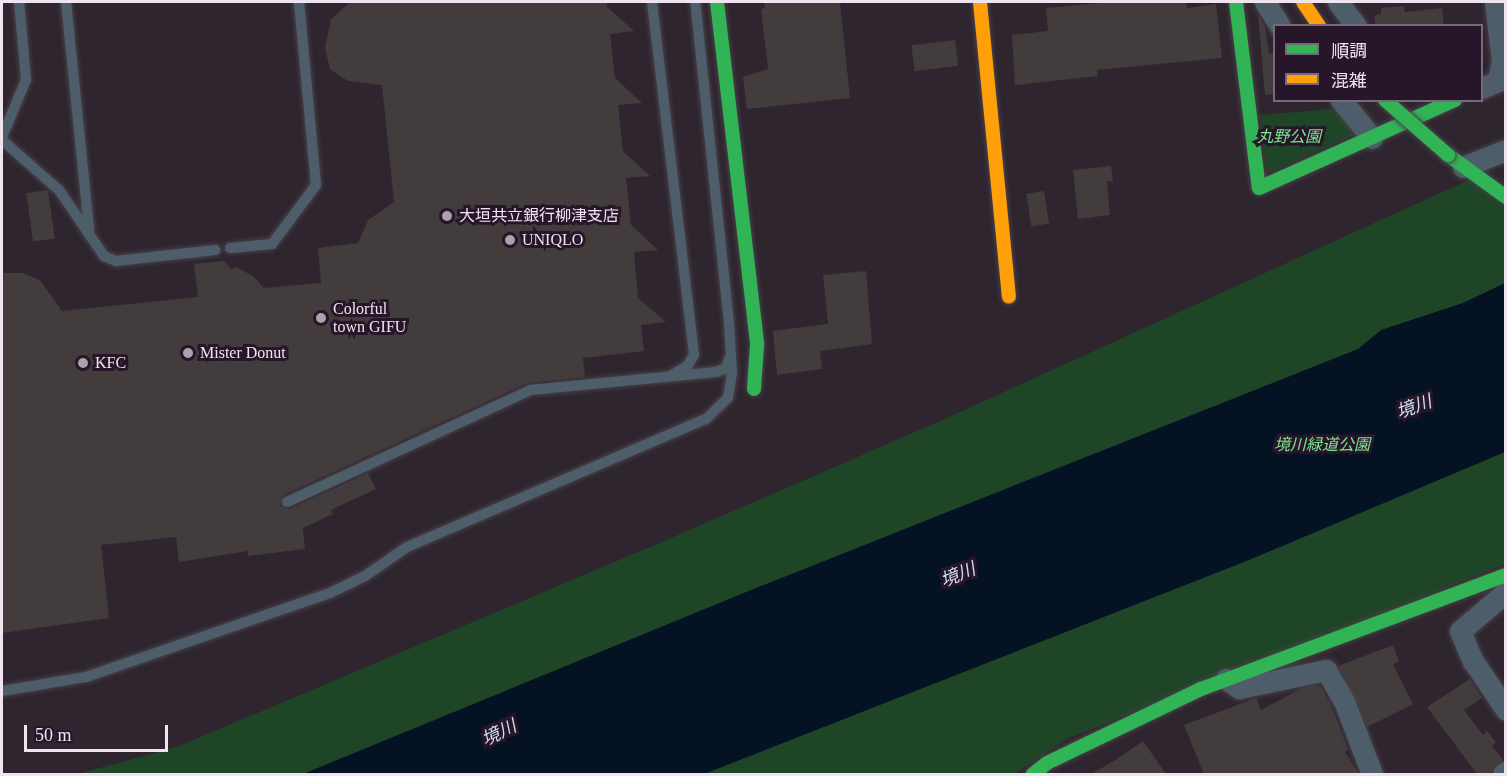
<!DOCTYPE html>
<html>
<head>
<meta charset="utf-8">
<style>
  body { margin:0 }
  #map { position:relative; width:1507px; height:776px; overflow:hidden; background:#2e252f; font-family:"Times New Roman","Noto Sans JP",serif }
  div>[style] { position:absolute }
  .green>* { inset:0; background:#1f4527 }
  .water>* { inset:0; background:#041224 }
  .building>* { inset:0; background:#433c3c; transform-origin:0 0 }
  .roads { filter:drop-shadow(0 0 2px #484149) drop-shadow(0 0 2px #484149) }
  .lane>* { height:10px; margin:-5px; padding:0 5px; transform-origin:5px; border-radius:5px; background:#4e5d6a }
  .street>* { height:21px; margin:-10.5px; padding:0 10.5px; transform-origin:10.5px; border-radius:10.5px; background:#4e5d6a }
  .fast>* { height:14px; margin:-7px; padding:0 7px; transform-origin:7px; border-radius:7px; background:#30b455 }
  .slow>* { height:14px; margin:-7px; padding:0 7px; transform-origin:7px; border-radius:7px; background:#ff9f0a }
  .bridges { filter:drop-shadow(0 0 2px #484149) drop-shadow(0 0 2px #484149) }
  .fast-bridge>* { height:14px; margin:-7px; padding:0 7px; transform-origin:7px; border-radius:7px; background:#30b455 }
  .dots>* { width:16px; height:16px; translate:-50% -50%; box-sizing:border-box; border:3px solid #27162a; border-radius:50% }
  span { translate:-50% -50%; white-space:nowrap; text-align:center; line-height:1.15; -webkit-text-stroke:6px #27162a; paint-order:stroke }
  .park-label { font-size:16px; color:#7ee68e; font-style:italic }
  .poi-label { font-size:16px; color:#f0e4f1 }
  .left { translate:0 -50%; text-align:left }
  .water-label { font-size:18px; color:#cddff1; font-style:italic }
  .frame { position:absolute; inset:0; border:3px solid #f0e4f1; pointer-events:none }
  .legend { position:absolute; left:1273px; top:24px; width:210px; height:78px; box-sizing:border-box; background:#27162a; border:2px solid #77687a; margin:0; padding:8px 10px; list-style:none; font-size:18px; color:#f0e4f1 }
  .legend li { display:flex; align-items:center; gap:12px; height:30px }
  .legend b { width:30px; border:2px solid #77687a }
  .scale { position:absolute; left:24px; top:725px; width:144px; height:27px; box-sizing:border-box; border:3px solid #f0e4f1; border-top:0; padding-left:8px; font-size:18px; line-height:21px; white-space:nowrap; color:#f0e4f1; -webkit-text-stroke:4px #27162a; paint-order:stroke }
</style>
</head>
<body>
<div id="map">
  <div class="green">
    <div style="clip-path:polygon(1341px 108px,1363px 131px,1267px 173px,1260px 115px)"></div>
    <div style="clip-path:polygon(1473px 178px,1505px 201px,1505px 564px,1069px 738px,1014px 774px,77px 774px,177px 747px,655px 545px,938px 422px)"></div>
  </div>
  <div class="water">
    <div style="clip-path:polygon(1505px 283px,1505px 452px,1249px 560px,704px 774px,303px 774px,751px 590px,1358px 349px,1381px 330px,1463px 303px)"></div>
  </div>
  <div class="building">
    <div style="clip-path:polygon(350px 2px,607px 2px,607px 7px,634px 31px,610px 34px,615px 78px,642px 103px,618px 105px,623px 151px,650px 176px,626px 178px,631px 225px,658px 250px,634px 252px,638px 298px,666px 322px,641px 325px,644px 351px,583px 358px,585px 377px,527px 383px,283px 495px,280px 506px,290px 509px,368px 473px,376px 489px,331px 510px,333px 514px,303px 528px,305px 549px,248px 556px,248px 551px,179px 562px,176px 537px,101px 545px,109px 618px,2px 633px,2px 273px,22px 273px,40px 280px,62px 311px,198px 297px,194px 264px,224px 261px,231px 269px,236px 267px,253px 276px,264px 288px,321px 283px,318px 248px,358px 243px,368px 220px,394px 202px,382px 85px,348px 81px,330px 69px,325px 48px,331px 19px)"></div>
    <div style="clip-path:polygon(764px 2px,840px 2px,850px 98px,747px 109px,743px 77px,768px 69px,761px 9px,765px 8px)"></div>
    <div style="clip-path:polygon(1112px 2px,1186px 2px,1187px 8px,1216px 4px,1222px 58px,1097px 70px,1098px 76px,1015px 85px,1012px 35px,1048px 31px,1046px 8px)"></div>
    <div style="clip-path:polygon(1404px 6px,1405px 12px,1442px 8px,1444px 26px,1375px 26px,1375px 15px,1381px 14px,1381px 8px)"></div>
    <div style="clip-path:polygon(1258px 14px,1265px 27px,1269px 54px,1275px 53px,1275px 94px,1265px 95px)"></div>
    <div style="left:955px;top:40px;width:26px;height:44px;rotate:83deg"></div>
    <div style="clip-path:polygon(1111px 166px,1113px 181px,1107px 181px,1110px 215px,1078px 219px,1073px 170px)"></div>
    <div style="left:48px;top:190px;width:49px;height:22px;rotate:82deg"></div>
    <div style="left:1044px;top:191px;width:33px;height:18px;rotate:81deg"></div>
    <div style="clip-path:polygon(866px 271px,872px 344px,820px 351px,822px 369px,777px 375px,773px 331px,828px 324px,823px 275px)"></div>
    <div style="clip-path:polygon(1393px 645px,1399px 662px,1393px 664px,1413px 704px,1367px 727px,1338px 666px)"></div>
    <div style="clip-path:polygon(1470px 679px,1482px 698px,1464px 710px,1483px 735px,1487px 731px,1496px 742px,1492px 746px,1503px 760px,1489px 774px,1477px 774px,1427px 707px)"></div>
    <div style="clip-path:polygon(1315px 685px,1321px 687px,1332px 707px,1348px 750px,1345px 752px,1359px 774px,1204px 774px,1184px 725px,1256px 698px,1261px 710px,1302px 688px)"></div>
    <div style="clip-path:polygon(1143px 741px,1166px 774px,1091px 774px,1114px 761px)"></div>
  </div>
  <div class="roads">
    <div class="lane">
      <div style="left:66px;top:2px;width:229px;rotate:84.2deg"></div>
      <div style="left:652px;top:2px;width:355px;rotate:83.2deg"></div>
      <div style="left:694px;top:355px;width:13px;rotate:122deg"></div>
      <div style="left:687px;top:366px;width:17px;rotate:149deg"></div>
      <div style="left:2px;top:137px;width:62px;rotate:-67.2deg"></div>
      <div style="left:26px;top:80px;width:78px;rotate:-95.1deg"></div>
      <div style="left:2px;top:140px;width:76px;rotate:41.3deg"></div>
      <div style="left:59px;top:190px;width:80px;rotate:55.7deg"></div>
      <div style="left:104px;top:256px;width:13px;rotate:23deg"></div>
      <div style="left:116px;top:261px;width:100px;rotate:-6.3deg"></div>
      <div style="left:230px;top:248px;width:42px;rotate:-5.4deg"></div>
      <div style="left:272px;top:244px;width:74px;rotate:-53.3deg"></div>
      <div style="left:316px;top:185px;width:184px;rotate:-95.3deg"></div>
      <div style="left:287px;top:502px;width:268px;rotate:-24.7deg"></div>
      <div style="left:530px;top:390px;width:187px;rotate:-5.5deg"></div>
      <div style="left:716px;top:372px;width:11px;rotate:-22deg"></div>
      <div style="left:726px;top:368px;width:12px;rotate:-70deg"></div>
      <div style="left:2px;top:691px;width:85px;rotate:-9.5deg"></div>
      <div style="left:86px;top:677px;width:258px;rotate:-19deg"></div>
      <div style="left:330px;top:593px;width:39px;rotate:-26deg"></div>
      <div style="left:365px;top:576px;width:51px;rotate:-34.6deg"></div>
      <div style="left:407px;top:547px;width:325px;rotate:-23.2deg"></div>
      <div style="left:706px;top:419px;width:30px;rotate:-44deg"></div>
      <div style="left:728px;top:398px;width:26px;rotate:-81deg"></div>
      <div style="left:732px;top:372px;width:49px;rotate:-93.5deg"></div>
      <div style="left:729px;top:323px;width:323px;rotate:-96deg"></div>
    </div>
    <div class="street">
      <div style="left:1265px;top:2px;width:28px;rotate:58deg"></div>
      <div style="left:1338px;top:2px;width:30px;rotate:53deg"></div>
      <div style="left:1482px;top:88px;width:17px;rotate:-24deg"></div>
      <div style="left:1498px;top:81px;width:20px;rotate:-79deg"></div>
      <div style="left:1502px;top:61px;width:59px;rotate:-96.8deg"></div>
      <div style="left:1341px;top:100px;width:49px;rotate:50.8deg"></div>
      <div style="left:1463px;top:167px;width:46px;rotate:-21.6deg"></div>
      <div style="left:1506px;top:592px;width:60px;rotate:139.7deg"></div>
      <div style="left:1460px;top:631px;width:33px;rotate:67deg"></div>
      <div style="left:1473px;top:661px;width:59px;rotate:56deg"></div>
      <div style="left:1226px;top:679px;width:16px;rotate:35deg"></div>
      <div style="left:1239px;top:688px;width:89px;rotate:-11.7deg"></div>
      <div style="left:1326px;top:670px;width:36px;rotate:60deg"></div>
      <div style="left:1344px;top:701px;width:78px;rotate:69deg"></div>
      <div style="left:1503px;top:774px;width:4px;rotate:-34deg"></div>
    </div>
    <div class="fast">
      <div style="left:717px;top:2px;width:345px;rotate:83.3deg"></div>
      <div style="left:757px;top:345px;width:44px;rotate:93.9deg"></div>
      <div style="left:1236px;top:2px;width:187px;rotate:83deg"></div>
      <div style="left:1259px;top:188px;width:215px;rotate:-24.2deg"></div>
      <div style="left:1448px;top:155px;width:72px;rotate:35.9deg"></div>
      <div style="left:1033px;top:774px;width:18px;rotate:-38deg"></div>
      <div style="left:1047px;top:763px;width:171px;rotate:-25.7deg"></div>
      <div style="left:1201px;top:689px;width:326px;rotate:-20.5deg"></div>
    </div>
    <div class="slow">
      <div style="left:980px;top:2px;width:296px;rotate:84.4deg"></div>
      <div style="left:1303px;top:2px;width:29px;rotate:56deg"></div>
    </div>
  </div>
  <div class="bridges">
    <div class="fast-bridge">
      <div style="left:1385px;top:100px;width:84px;rotate:41.1deg"></div>
    </div>
  </div>
  <div class="dots">
    <div style="left:447px;top:216px;background:#aca1ad"></div>
    <div style="left:510px;top:240px;background:#aca1ad"></div>
    <div style="left:321px;top:318px;background:#aca1ad"></div>
    <div style="left:188px;top:353px;background:#aca1ad"></div>
    <div style="left:83px;top:363px;background:#aca1ad"></div>
  </div>
  <div class="park-label">
    <span style="left:1289px;top:137px">丸野公園</span>
    <span style="left:1322px;top:445px">境川緑道公園</span>
  </div>
  <div class="poi-label">
    <span class="left" style="left:459px;top:216px">大垣共立銀行柳津支店</span>
    <span class="left" style="left:522px;top:240px">UNIQLO</span>
    <span class="left" style="left:333px;top:318px">Colorful<br>town GIFU</span>
    <span class="left" style="left:200px;top:353px">Mister Donut</span>
    <span class="left" style="left:95px;top:363px">KFC</span>
  </div>
  <div class="water-label">
    <span style="left:1414px;top:407px;rotate:-20deg">境川</span>
    <span style="left:958px;top:575px;rotate:-22deg">境川</span>
    <span style="left:499px;top:733px;rotate:-26deg">境川</span>
  </div>
  <div class="frame"></div>
  <ul class="legend">
  <li><b style="height:8px;background:#30b455"></b>順調</li>
  <li><b style="height:8px;background:#ff9f0a"></b>混雑</li>
  </ul>
  <div class="scale">50 m</div>
</div>
</body>
</html>
